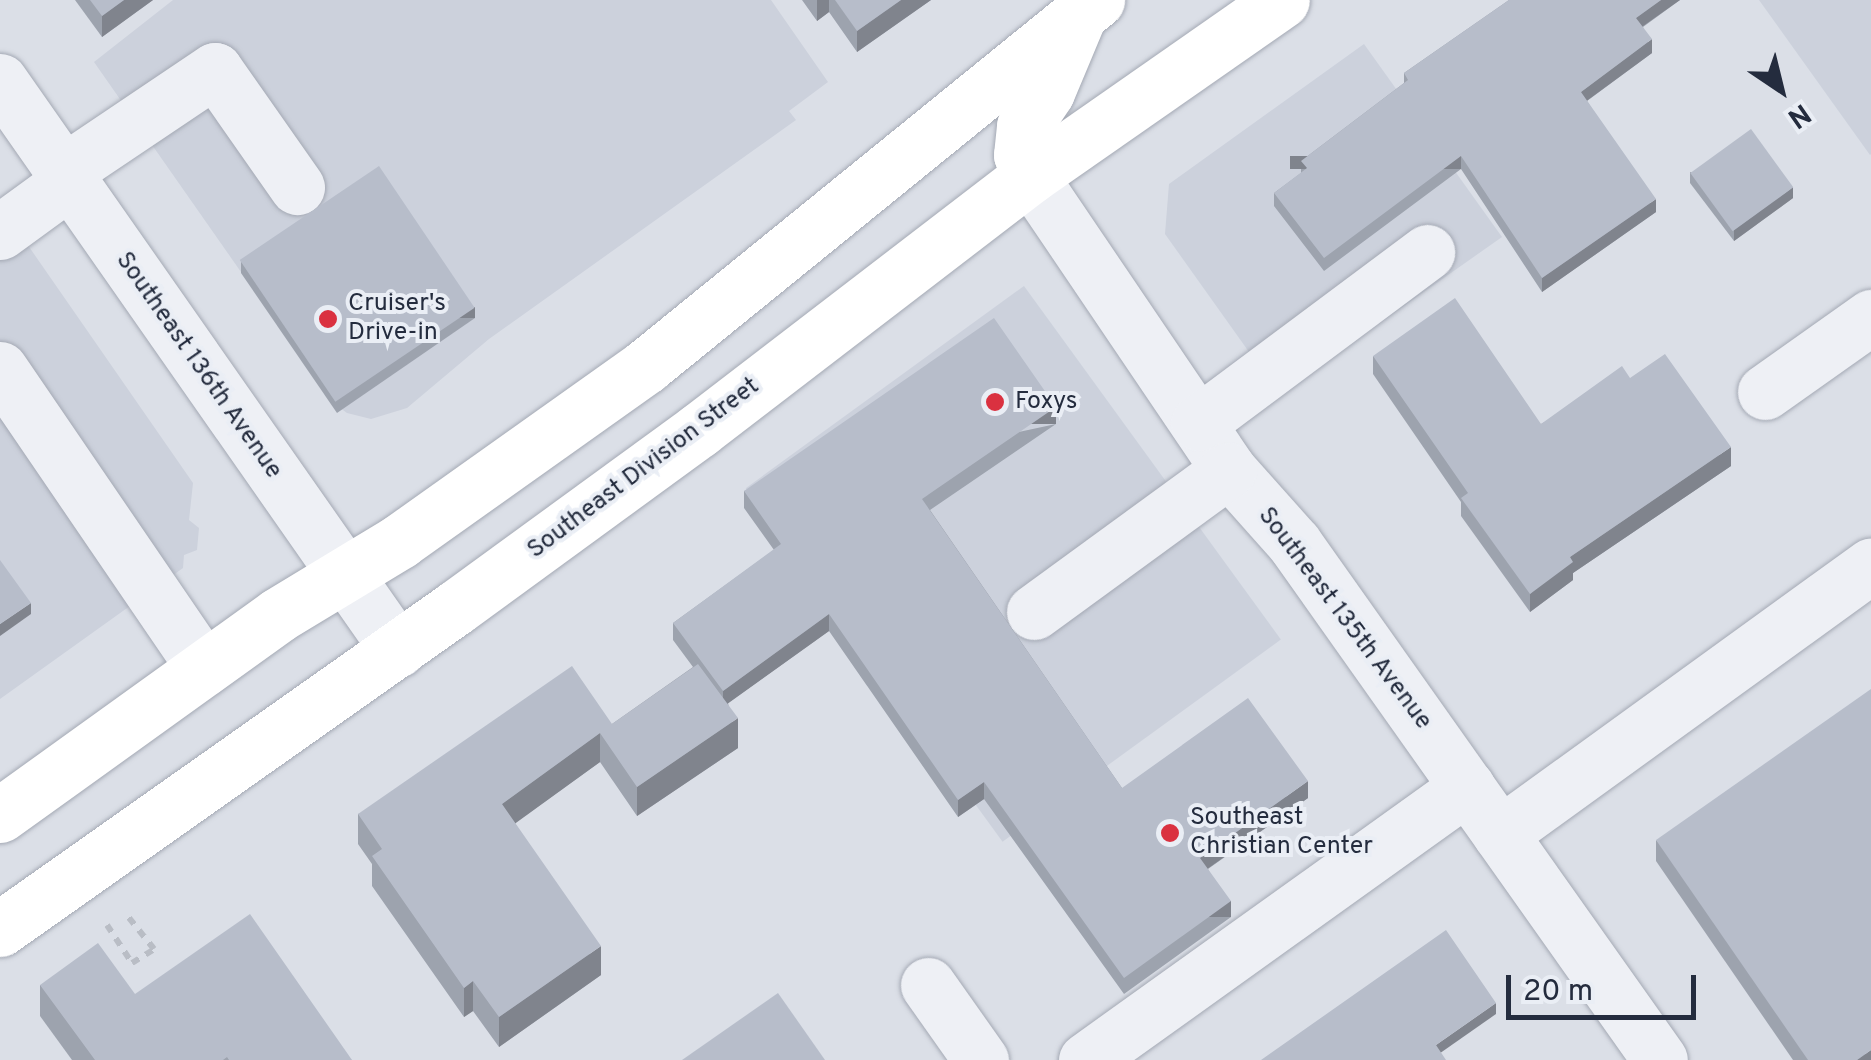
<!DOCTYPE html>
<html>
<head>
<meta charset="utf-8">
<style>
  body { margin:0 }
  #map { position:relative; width:1871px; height:1060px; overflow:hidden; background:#dbdfe7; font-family:Overpass,sans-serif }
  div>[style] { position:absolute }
  .built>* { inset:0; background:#ccd1dc; transform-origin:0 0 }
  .path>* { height:6px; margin-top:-3px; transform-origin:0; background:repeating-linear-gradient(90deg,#b9bdc5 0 8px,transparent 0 16px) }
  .roads { filter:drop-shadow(0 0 2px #a4a9b4) drop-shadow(0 0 2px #a4a9b4) }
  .minor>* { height:55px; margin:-27.5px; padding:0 27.5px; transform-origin:27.5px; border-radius:27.5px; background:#eef0f5 }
  .major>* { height:55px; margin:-27.5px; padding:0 27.5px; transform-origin:27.5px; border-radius:27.5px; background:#fff }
  .wall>* { inset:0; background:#9da3ae }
  .shaded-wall>* { inset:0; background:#80848d; transform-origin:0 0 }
  .building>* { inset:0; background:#b7bdca; transform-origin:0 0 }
  .dots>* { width:28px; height:28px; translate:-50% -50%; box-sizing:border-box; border:5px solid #eaeef5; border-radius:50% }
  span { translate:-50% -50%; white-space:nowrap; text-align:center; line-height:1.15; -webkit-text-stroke:8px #eaeef5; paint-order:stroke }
  .poi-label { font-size:25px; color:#242c3e }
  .left { translate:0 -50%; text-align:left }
  .street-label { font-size:25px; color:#242c3e }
  .north { position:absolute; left:1731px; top:40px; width:100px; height:100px; -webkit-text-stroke:8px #eaeef5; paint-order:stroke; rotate:145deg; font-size:28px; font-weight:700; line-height:40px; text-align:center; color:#242c3e }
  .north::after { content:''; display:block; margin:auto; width:35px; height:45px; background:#242c3e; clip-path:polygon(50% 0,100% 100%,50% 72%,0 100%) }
  .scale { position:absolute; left:1506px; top:975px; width:190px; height:45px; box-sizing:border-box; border:5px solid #242c3e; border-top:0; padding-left:12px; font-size:30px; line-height:35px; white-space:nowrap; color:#242c3e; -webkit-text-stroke:8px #eaeef5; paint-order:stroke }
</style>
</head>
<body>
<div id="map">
  <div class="built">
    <div style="clip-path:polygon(173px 0,771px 0,828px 82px,789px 111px,796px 120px,489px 339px,407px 408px,371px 419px,347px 413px,332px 402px,94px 62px)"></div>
    <div style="clip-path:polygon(1759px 0,1871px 0,1871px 154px,1870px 155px)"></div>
    <div style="clip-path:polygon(1364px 44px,1502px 237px,1279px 394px,1165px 234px,1169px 184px)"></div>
    <div style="clip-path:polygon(0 205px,193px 483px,189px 520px,199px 528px,197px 550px,184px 555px,183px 568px,0 699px)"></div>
    <div style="left:1024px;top:286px;width:437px;height:344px;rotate:54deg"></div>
  </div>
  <div class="path">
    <div style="left:107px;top:925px;width:45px;rotate:56.7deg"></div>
    <div style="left:132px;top:963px;width:26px;rotate:-32deg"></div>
    <div style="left:154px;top:949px;width:45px;rotate:-128.7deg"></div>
  </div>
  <div class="roads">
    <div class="minor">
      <div style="left:0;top:81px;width:694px;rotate:55.03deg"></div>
      <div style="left:63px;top:172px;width:183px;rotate:-33.9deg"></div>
      <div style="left:215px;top:70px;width:143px;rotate:55deg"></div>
      <div style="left:1030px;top:176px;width:355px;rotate:55.9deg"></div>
      <div style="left:1229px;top:470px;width:98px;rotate:48.3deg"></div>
      <div style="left:1294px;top:543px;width:633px;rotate:54.7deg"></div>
      <div style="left:0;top:232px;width:87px;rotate:-36.1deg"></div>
      <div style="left:0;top:369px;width:362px;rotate:55.7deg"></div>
      <div style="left:1765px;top:392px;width:130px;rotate:-35.3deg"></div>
      <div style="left:1198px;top:423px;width:286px;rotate:-36.7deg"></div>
      <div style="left:1034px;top:612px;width:241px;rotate:-36.1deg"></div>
      <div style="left:1500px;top:834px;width:458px;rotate:-35.9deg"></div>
      <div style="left:928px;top:985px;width:92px;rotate:54.8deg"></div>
      <div style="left:1086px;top:1060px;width:469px;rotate:-35.6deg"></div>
    </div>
    <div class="major">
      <div style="left:1030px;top:176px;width:23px;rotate:-113deg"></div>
      <div style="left:1021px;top:155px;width:29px;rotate:-84deg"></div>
      <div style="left:1024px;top:126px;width:41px;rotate:-55.9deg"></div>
      <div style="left:1047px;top:92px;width:80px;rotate:-67.3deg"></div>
      <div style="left:0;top:815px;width:342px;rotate:-35.7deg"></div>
      <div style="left:278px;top:615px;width:143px;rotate:-31.2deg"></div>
      <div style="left:400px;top:541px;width:302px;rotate:-35.4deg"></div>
      <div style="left:646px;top:366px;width:581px;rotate:-39.06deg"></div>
      <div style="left:0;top:929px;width:557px;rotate:-35.2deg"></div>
      <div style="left:455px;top:608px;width:302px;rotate:-36.1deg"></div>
      <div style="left:699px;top:430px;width:417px;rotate:-37.5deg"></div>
      <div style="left:1030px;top:176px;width:307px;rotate:-34.9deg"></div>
    </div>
  </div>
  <div class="wall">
    <div style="clip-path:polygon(75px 0,153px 0,102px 37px)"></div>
    <div style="clip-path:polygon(802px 0,931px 0,857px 52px,829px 12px,817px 21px)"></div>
    <div style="clip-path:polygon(1509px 0,1680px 0,1643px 27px,1652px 53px,1587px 101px,1656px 212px,1542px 292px,1461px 169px,1324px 271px,1274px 206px,1274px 193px,1301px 173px,1301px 161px,1404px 83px,1404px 73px)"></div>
    <div style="clip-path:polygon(1690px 172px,1793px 198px,1734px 241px,1690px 183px)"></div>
    <div style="clip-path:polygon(241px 262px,475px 318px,337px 413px,241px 273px)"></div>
    <div style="clip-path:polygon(1373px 356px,1541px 424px,1630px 378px,1731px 466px,1573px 573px,1573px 580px,1530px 612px,1461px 516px,1461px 502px,1373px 374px)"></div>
    <div style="clip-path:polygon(1056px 424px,930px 510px,1122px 788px,1308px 798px,1208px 869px,1231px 917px,1124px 994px,984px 799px,958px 817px,829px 631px,728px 703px,738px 748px,637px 816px,600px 762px,515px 823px,601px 975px,499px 1047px,473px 1011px,464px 1017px,372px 886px,372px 864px,358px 844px,358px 814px,612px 724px,693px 667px,673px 640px,673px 623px,774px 550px,744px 508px,744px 491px)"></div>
    <div style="clip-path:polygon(1656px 840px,1871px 1060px,1793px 1060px,1656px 861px)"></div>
    <div style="clip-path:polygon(40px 985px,135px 994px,352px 1060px,72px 1060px,40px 1016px)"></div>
  </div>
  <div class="shaded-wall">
    <div style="clip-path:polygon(124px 0,153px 0,102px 37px,102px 16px)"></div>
    <div style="clip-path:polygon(817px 0,829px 0,829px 12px,817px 21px)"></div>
    <div style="clip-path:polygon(901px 0,931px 0,857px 52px,857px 31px)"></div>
    <div style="clip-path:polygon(1661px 0,1680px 0,1636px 31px,1636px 18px)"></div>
    <div style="clip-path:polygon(1652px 39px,1652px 53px,1581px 105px,1581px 92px)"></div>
    <div style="left:1461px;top:156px;width:13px;height:171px;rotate:90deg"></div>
    <div style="clip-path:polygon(1793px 187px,1793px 198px,1734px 241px,1734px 230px)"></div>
    <div style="clip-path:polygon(1656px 199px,1656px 212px,1542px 292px,1542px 278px)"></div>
    <div style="left:475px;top:307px;width:11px;height:168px;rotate:90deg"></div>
    <div style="left:1056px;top:407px;width:17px;height:163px;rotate:90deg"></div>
    <div style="clip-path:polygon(1731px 447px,1731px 466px,1573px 573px,1573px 580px,1530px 612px,1530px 594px,1570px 557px)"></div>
    <div style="clip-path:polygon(31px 603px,31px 614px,0 636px,0 624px)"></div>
    <div style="clip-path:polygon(829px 614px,829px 631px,723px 707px,723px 691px)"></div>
    <div style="clip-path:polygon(738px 718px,738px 748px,637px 816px,637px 787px)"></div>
    <div style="clip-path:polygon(600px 733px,600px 762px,502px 833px,502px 804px)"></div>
    <div style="clip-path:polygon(1308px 781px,1308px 798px,1200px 874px,1200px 858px)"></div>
    <div style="clip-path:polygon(984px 782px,984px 799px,958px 817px,958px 800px)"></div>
    <div style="left:1231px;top:901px;width:16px;height:132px;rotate:90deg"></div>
    <div style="clip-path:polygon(601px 946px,601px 975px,499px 1047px,499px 1017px)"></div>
    <div style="clip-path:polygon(473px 981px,473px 1011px,464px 1017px,464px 988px)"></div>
    <div style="clip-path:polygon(1496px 1003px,1496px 1014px,1436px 1056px,1436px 1045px)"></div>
    <div style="clip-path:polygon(1871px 1050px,1871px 1060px,1857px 1060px)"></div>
  </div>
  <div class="building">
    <div style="clip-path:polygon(90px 0,124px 0,102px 16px)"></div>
    <div style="clip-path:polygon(835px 0,901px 0,857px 31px)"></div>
    <div style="clip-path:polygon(1509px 0,1661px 0,1636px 18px,1652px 39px,1581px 92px,1656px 199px,1542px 278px,1461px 156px,1324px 258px,1274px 193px,1307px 168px,1301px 161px,1408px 80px,1404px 73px)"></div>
    <div style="left:1751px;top:129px;width:72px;height:75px;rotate:54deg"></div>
    <div style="left:379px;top:166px;width:171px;height:168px;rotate:56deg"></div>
    <div style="clip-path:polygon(1455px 298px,1541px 424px,1622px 366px,1630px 378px,1665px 354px,1731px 447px,1570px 557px,1573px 562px,1530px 594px,1461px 498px,1468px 493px,1373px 356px)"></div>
    <div style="clip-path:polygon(994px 318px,1056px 407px,922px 499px,1122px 788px,1248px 698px,1308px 781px,1200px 858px,1231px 901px,1124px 978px,984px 782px,958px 800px,829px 614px,723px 691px,673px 623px,781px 544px,744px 491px)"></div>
    <div style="clip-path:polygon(0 560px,31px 603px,0 624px)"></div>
    <div style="clip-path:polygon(698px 664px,738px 718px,637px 787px,600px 733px,502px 804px,601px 946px,499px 1017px,473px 981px,464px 988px,372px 856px,382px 849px,358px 814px,572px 666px,612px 724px)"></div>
    <div style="clip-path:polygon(1871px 689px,1871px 1050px,1857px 1060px,1808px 1060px,1656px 840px)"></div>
    <div style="clip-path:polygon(250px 914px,352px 1060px,229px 1060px,227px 1057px,223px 1060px,95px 1060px,40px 985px,98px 943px,135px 994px)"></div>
    <div style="clip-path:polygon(1446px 930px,1496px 1003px,1436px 1045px,1446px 1060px,1261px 1060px)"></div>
    <div style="clip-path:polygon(778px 993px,825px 1060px,682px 1060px)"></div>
  </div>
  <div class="dots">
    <div style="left:328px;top:319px;background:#da3140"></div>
    <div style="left:995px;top:402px;background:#da3140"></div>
    <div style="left:1170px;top:833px;background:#da3140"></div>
  </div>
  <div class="poi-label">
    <span class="left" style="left:348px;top:319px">Cruiser's<br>Drive-in</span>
    <span class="left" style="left:1015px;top:402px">Foxys</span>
    <span class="left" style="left:1190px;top:833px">Southeast<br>Christian Center</span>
  </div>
  <div class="street-label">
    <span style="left:198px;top:366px;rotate:55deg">Southeast 136th Avenue</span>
    <span style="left:644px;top:469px;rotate:-37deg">Southeast Division Street</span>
    <span style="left:1344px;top:619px;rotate:53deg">Southeast 135th Avenue</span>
  </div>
  <div class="north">N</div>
  <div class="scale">20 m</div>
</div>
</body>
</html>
